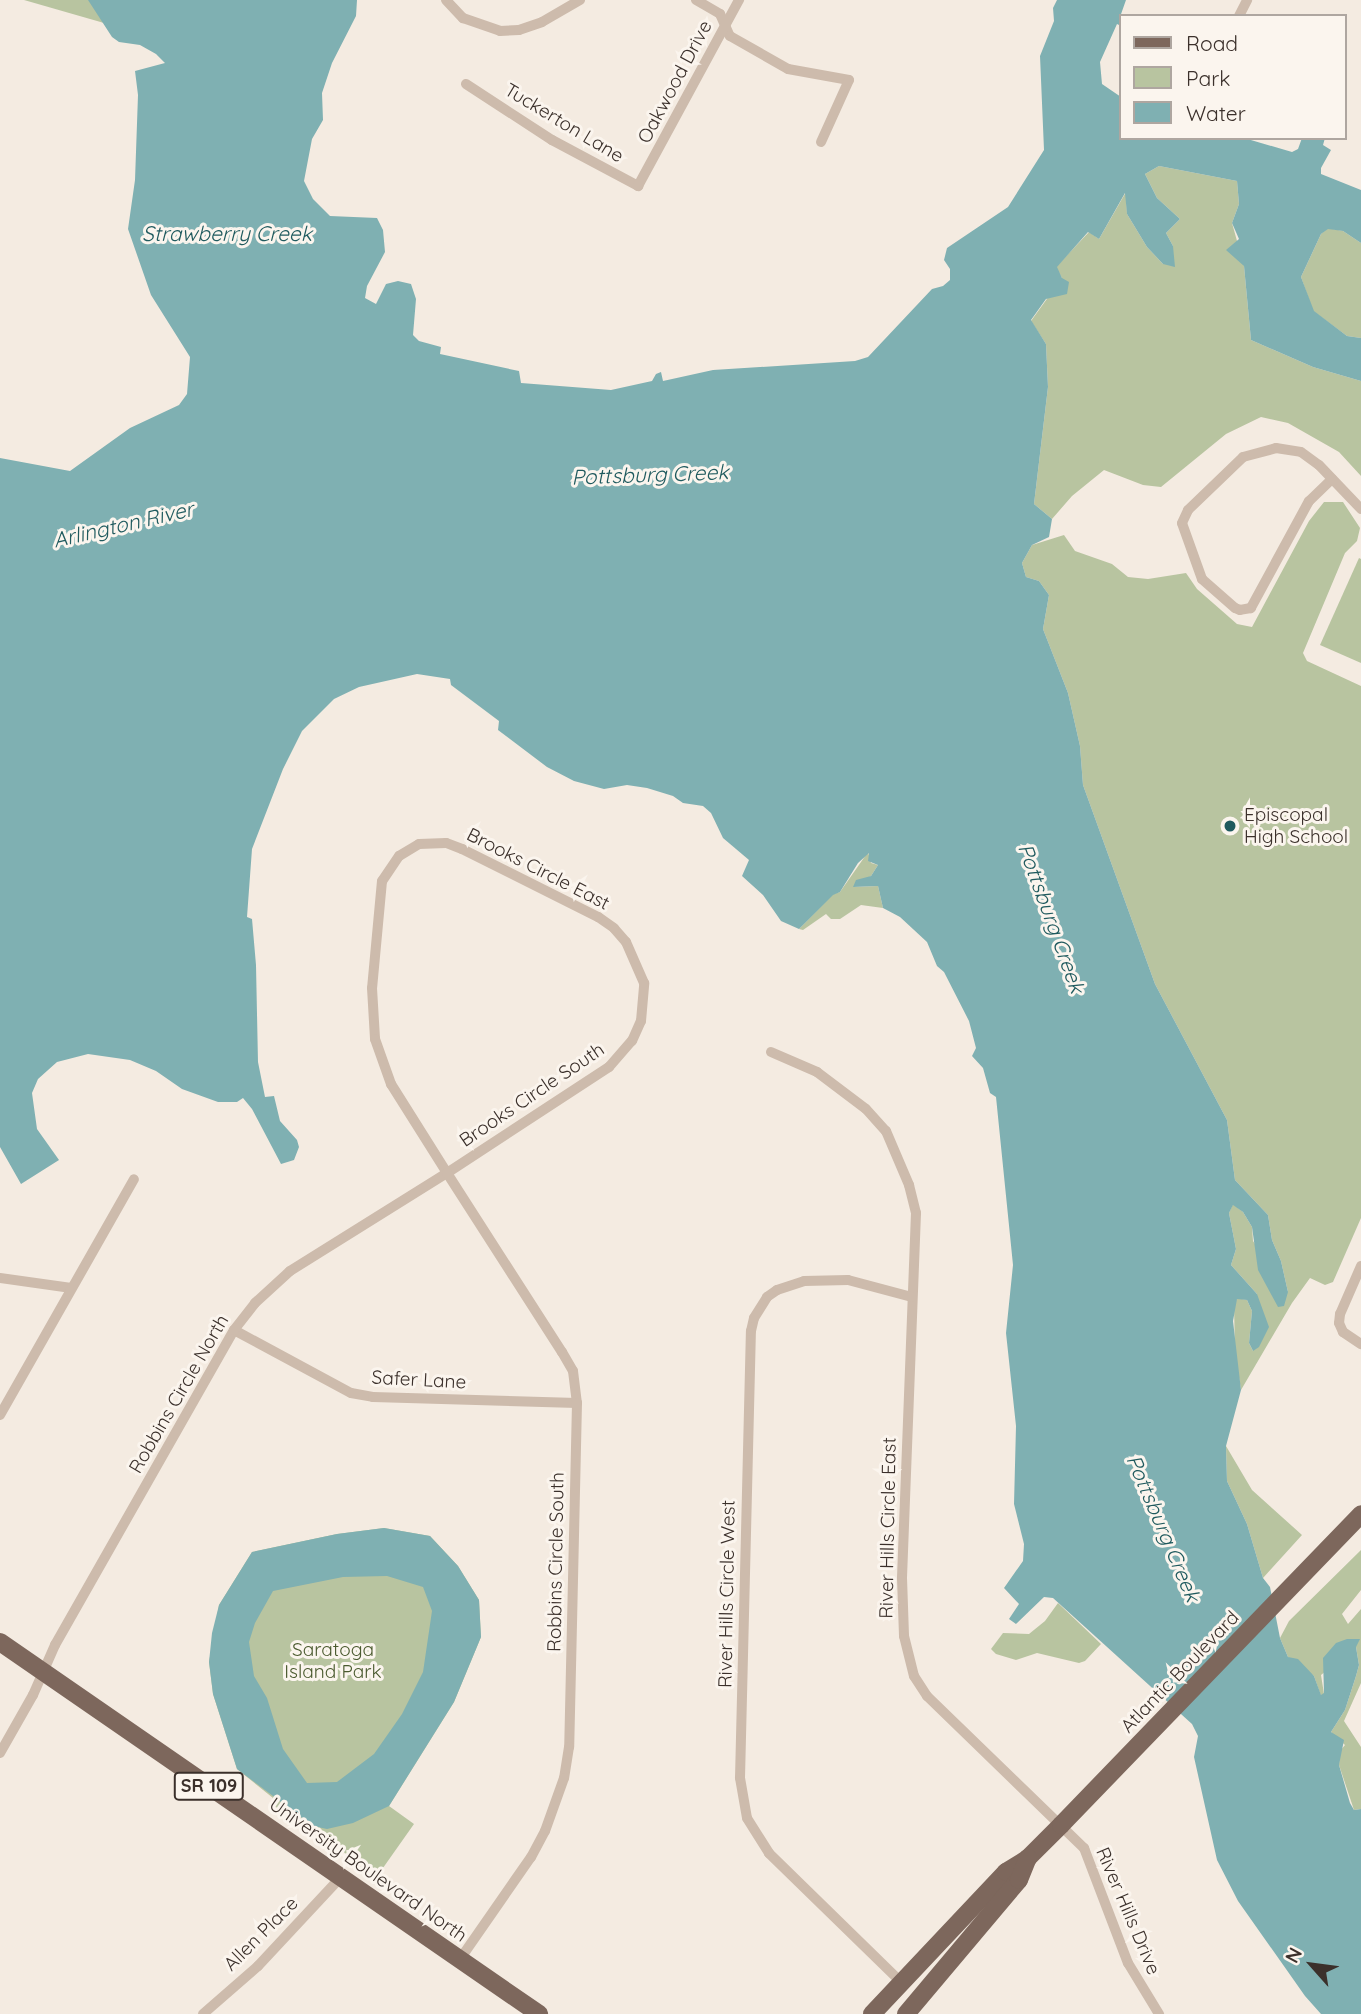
<!DOCTYPE html>
<html>
<head>
<meta charset="utf-8">
<style>
  body { margin:0 }
  #map { position:relative; width:1361px; height:2014px; overflow:hidden; background:#f4ebe1; font-family:Quicksand,sans-serif }
  div>[style] { position:absolute }
  .green>* { inset:0; background:#b8c4a0 }
  .water>* { inset:0; background:#7fb0b2 }
  .minor>* { height:10px; margin:-5px; padding:0 5px; transform-origin:5px; border-radius:5px; background:#cdbbac }
  .primary>* { height:18px; margin:-9px; padding:0 9px; transform-origin:9px; border-radius:9px; background:#7d675c }
  .dots>* { width:19px; height:19px; translate:-50% -50%; box-sizing:border-box; border:4px solid #fbf5ee; border-radius:50% }
  span { translate:-50% -50%; white-space:nowrap; text-align:center; line-height:1.15; -webkit-text-stroke:6px #fbf5ee; paint-order:stroke }
  .shield-label span { padding:2px 5px; background:#fbf5ee; border:2px solid; border-radius:5px; -webkit-text-stroke-width:0 }
  .shield-label { font-size:18px; color:#3b302b; font-weight:700 }
  .street-label { font-size:19px; color:#3b302b }
  .poi-label { font-size:19px; color:#3b302b }
  .left { translate:0 -50%; text-align:left }
  .park-label { font-size:19px; color:#4a5a2e }
  .water-label { font-size:21px; color:#1f5a5e; font-style:italic }
  .legend { position:absolute; left:1119px; top:14px; width:228px; height:126px; box-sizing:border-box; background:#fbf5ee; border:2px solid #aea6a0; margin:0; padding:9px 12px; list-style:none; font-size:21px; color:#3b302b }
  .legend li { display:flex; align-items:center; gap:14px; height:35px }
  .legend b { width:35px; border:2px solid #aea6a0 }
  .north { position:absolute; left:1277px; top:1930px; width:70px; height:70px; -webkit-text-stroke:5px #fbf5ee; paint-order:stroke; rotate:298deg; font-size:19px; font-weight:700; line-height:28px; text-align:center; color:#3b302b }
  .north::after { content:''; display:block; margin:auto; width:24px; height:32px; background:#3b302b; clip-path:polygon(50% 0,100% 100%,50% 72%,0 100%) }
</style>
</head>
<body>
<div id="map">
  <div class="green">
    <div style="clip-path:polygon(24px 0,193px 0,104px 23px)"></div>
    <div style="clip-path:polygon(1159px 166px,1237px 181px,1239px 204px,1232px 223px,1244px 266px,1251px 340px,1313px 367px,1361px 381px,1361px 476px,1339px 452px,1288px 423px,1261px 417px,1226px 434px,1161px 487px,1143px 485px,1104px 470px,1072px 496px,1052px 519px,1034px 504px,1048px 387px,1046px 344px,1031px 321px,1062px 278px,1056px 267px,1089px 232px,1099px 239px,1126px 192px,1127px 214px,1147px 247px,1163px 264px,1173px 246px,1166px 233px,1180px 219px,1157px 198px,1145px 174px)"></div>
    <div style="clip-path:polygon(1328px 228px,1343px 231px,1361px 243px,1361px 338px,1347px 336px,1313px 311px,1301px 277px,1321px 234px)"></div>
    <div style="clip-path:polygon(1324px 502px,1343px 502px,1360px 528px,1357px 541px,1345px 553px,1303px 653px,1307px 661px,1361px 686px,1361px 1218px,1333px 1282px,1325px 1285px,1310px 1278px,1292px 1303px,1241px 1390px,1235px 1352px,1234px 1305px,1237px 1298px,1247px 1300px,1252px 1311px,1249px 1343px,1253px 1351px,1257px 1294px,1231px 1265px,1236px 1249px,1229px 1213px,1233px 1204px,1243px 1212px,1252px 1227px,1253px 1241px,1288px 1292px,1281px 1261px,1272px 1240px,1268px 1215px,1235px 1180px,1227px 1120px,1155px 984px,1083px 785px,1080px 746px,1068px 693px,1043px 629px,1049px 595px,1039px 581px,1026px 577px,1022px 563px,1032px 545px,1064px 535px,1075px 551px,1112px 564px,1128px 577px,1148px 579px,1186px 573px,1197px 589px,1237px 624px,1252px 627px,1309px 521px)"></div>
    <div style="clip-path:polygon(1359px 558px,1361px 559px,1361px 663px,1320px 645px)"></div>
    <div style="clip-path:polygon(868px 852px,871px 863px,878px 865px,871px 876px,854px 887px,878px 886px,883px 908px,861px 905px,840px 919px,831px 919px,826px 914px,803px 930px,799px 929px,833px 894px,840px 892px)"></div>
    <div style="clip-path:polygon(1226px 1446px,1252px 1490px,1302px 1535px,1263px 1578px,1247px 1524px,1227px 1481px)"></div>
    <div style="clip-path:polygon(384px 1528px,430px 1536px,458px 1566px,479px 1600px,481px 1637px,454px 1702px,389px 1806px,414px 1824px,378px 1875px,270px 1803px,273px 1798px,237px 1769px,213px 1694px,209px 1662px,219px 1605px,252px 1552px,337px 1534px)"></div>
    <div style="clip-path:polygon(1361px 1550px,1361px 1590px,1342px 1614px,1348px 1624px,1361px 1609px,1361px 1683px,1344px 1721px,1361px 1747px,1361px 1809px,1354px 1810px,1339px 1765px,1340px 1751px,1345px 1745px,1331px 1732px,1345px 1710px,1356px 1676px,1359px 1665px,1356px 1647px,1321px 1675px,1324px 1694px,1321px 1696px,1314px 1676px,1288px 1657px,1280px 1638px,1289px 1621px)"></div>
    <div style="clip-path:polygon(1058px 1603px,1101px 1644px,1085px 1661px,1079px 1663px,1037px 1653px,1016px 1660px,996px 1654px,991px 1649px,1003px 1633px,1029px 1634px,1045px 1621px)"></div>
  </div>
  <div class="water">
    <div style="clip-path:polygon(88px 0,357px 0,356px 16px,332px 63px,322px 93px,323px 120px,312px 139px,304px 181px,313px 199px,330px 216px,377px 218px,383px 230px,385px 252px,367px 286px,365px 298px,376px 304px,386px 284px,398px 281px,411px 284px,416px 299px,413px 335px,419px 341px,441px 347px,440px 354px,519px 371px,521px 383px,611px 390px,652px 381px,656px 374px,661px 372px,663px 381px,713px 370px,855px 361px,868px 357px,932px 289px,943px 286px,950px 280px,950px 269px,944px 260px,947px 248px,1008px 207px,1044px 150px,1040px 56px,1054px 21px,1053px 8px,1057px 0,1126px 0,1120px 17px,1121px 26px,1117px 24px,1100px 62px,1102px 84px,1121px 97px,1121px 138px,1244px 138px,1292px 152px,1298px 149px,1302px 138px,1325px 138px,1323px 145px,1331px 150px,1321px 168px,1321px 174px,1361px 190px,1361px 243px,1343px 231px,1328px 229px,1321px 234px,1301px 277px,1314px 311px,1347px 336px,1361px 338px,1361px 381px,1313px 367px,1251px 340px,1244px 266px,1226px 250px,1239px 239px,1232px 223px,1239px 204px,1237px 181px,1159px 166px,1145px 174px,1157px 198px,1180px 219px,1166px 233px,1173px 246px,1175px 267px,1163px 264px,1147px 247px,1127px 214px,1125px 193px,1099px 239px,1088px 232px,1057px 267px,1062px 278px,1069px 282px,1067px 294px,1046px 299px,1031px 320px,1046px 344px,1048px 387px,1034px 504px,1052px 519px,1049px 537px,1032px 545px,1022px 563px,1026px 577px,1039px 581px,1049px 595px,1043px 629px,1068px 693px,1080px 746px,1083px 785px,1155px 984px,1227px 1120px,1235px 1180px,1268px 1215px,1272px 1240px,1281px 1261px,1288px 1292px,1284px 1306px,1278px 1307px,1258px 1270px,1252px 1227px,1243px 1212px,1233px 1205px,1229px 1213px,1236px 1249px,1231px 1265px,1257px 1294px,1269px 1327px,1259px 1347px,1253px 1351px,1249px 1343px,1252px 1311px,1247px 1300px,1237px 1299px,1233px 1321px,1241px 1390px,1226px 1446px,1227px 1481px,1247px 1524px,1263px 1578px,1270px 1587px,1280px 1638px,1288px 1657px,1298px 1659px,1314px 1676px,1321px 1695px,1324px 1693px,1323px 1658px,1336px 1643px,1347px 1639px,1360px 1639px,1356px 1647px,1359px 1665px,1356px 1676px,1345px 1710px,1331px 1732px,1344px 1740px,1339px 1765px,1350px 1803px,1354px 1810px,1361px 1809px,1361px 2014px,1321px 2014px,1305px 1996px,1238px 1901px,1217px 1860px,1194px 1757px,1198px 1736px,1192px 1724px,1053px 1598px,1044px 1597px,1016px 1624px,1009px 1619px,1019px 1604px,1004px 1588px,1023px 1561px,1024px 1544px,1014px 1504px,1016px 1426px,1006px 1333px,1013px 1265px,996px 1097px,990px 1093px,983px 1068px,972px 1056px,976px 1048px,969px 1021px,944px 972px,937px 966px,927px 942px,900px 917px,883px 908px,878px 886px,853px 887px,856px 880px,871px 876px,878px 865px,868px 861px,869px 853px,858px 863px,840px 892px,833px 895px,799px 929px,781px 921px,763px 895px,742px 876px,749px 860px,723px 838px,711px 813px,703px 806px,683px 803px,673px 796px,647px 788px,627px 785px,604px 789px,574px 781px,547px 767px,498px 730px,499px 721px,451px 685px,450px 679px,417px 674px,359px 687px,334px 699px,302px 731px,283px 769px,252px 849px,247px 917px,252px 919px,256px 965px,258px 1062px,265px 1097px,274px 1096px,280px 1121px,297px 1140px,299px 1147px,294px 1160px,281px 1164px,252px 1109px,243px 1098px,237px 1102px,218px 1102px,182px 1089px,156px 1071px,130px 1060px,88px 1054px,57px 1062px,38px 1079px,32px 1093px,37px 1129px,59px 1160px,21px 1184px,0 1147px,0 458px,70px 471px,130px 428px,179px 405px,187px 394px,190px 357px,151px 295px,128px 229px,135px 180px,138px 95px,135px 71px,165px 63px,156px 54px,140px 45px,119px 42px,112px 37px)"></div>
    <div style="clip-path:polygon(evenodd,384px 1528px,430px 1536px,458px 1566px,479px 1600px,481px 1637px,454px 1702px,389px 1806px,353px 1823px,327px 1829px,313px 1826px,237px 1769px,213px 1694px,209px 1662px,212px 1633px,219px 1605px,252px 1552px,337px 1534px,384px 1528px,387px 1576px,423px 1587px,432px 1611px,423px 1672px,402px 1714px,374px 1754px,337px 1782px,307px 1783px,283px 1749px,267px 1698px,254px 1676px,249px 1642px,255px 1623px,273px 1591px,343px 1577px,387px 1576px)"></div>
  </div>
  <div class="minor">
    <div style="left:446px;top:0;width:25px;rotate:47deg"></div>
    <div style="left:463px;top:18px;width:39px;rotate:19deg"></div>
    <div style="left:500px;top:31px;width:19px;rotate:-3deg"></div>
    <div style="left:519px;top:30px;width:24px;rotate:-19deg"></div>
    <div style="left:542px;top:22px;width:44px;rotate:-30.1deg"></div>
    <div style="left:696px;top:0;width:28px;rotate:30deg"></div>
    <div style="left:720px;top:14px;width:24px;rotate:66deg"></div>
    <div style="left:730px;top:36px;width:67px;rotate:29.6deg"></div>
    <div style="left:788px;top:69px;width:62px;rotate:10.2deg"></div>
    <div style="left:849px;top:80px;width:68px;rotate:114.3deg"></div>
    <div style="left:1239px;top:16px;width:18px;rotate:-63deg"></div>
    <div style="left:466px;top:84px;width:103px;rotate:33.1deg"></div>
    <div style="left:552px;top:140px;width:98px;rotate:28.1deg"></div>
    <div style="left:638px;top:186px;width:212px;rotate:-61.5deg"></div>
    <div style="left:1332px;top:479px;width:32px;rotate:136deg"></div>
    <div style="left:1309px;top:501px;width:122px;rotate:118.5deg"></div>
    <div style="left:1251px;top:608px;width:11px;rotate:170deg"></div>
    <div style="left:1240px;top:610px;width:5px;rotate:-158deg"></div>
    <div style="left:1235px;top:608px;width:44px;rotate:-138.7deg"></div>
    <div style="left:1202px;top:579px;width:59px;rotate:-109.7deg"></div>
    <div style="left:1182px;top:523px;width:14px;rotate:-65deg"></div>
    <div style="left:1188px;top:510px;width:76px;rotate:-43.9deg"></div>
    <div style="left:1243px;top:457px;width:34px;rotate:-15deg"></div>
    <div style="left:1276px;top:448px;width:25px;rotate:9deg"></div>
    <div style="left:1301px;top:452px;width:22px;rotate:36deg"></div>
    <div style="left:1319px;top:465px;width:61px;rotate:46.3deg"></div>
    <div style="left:771px;top:1052px;width:50px;rotate:23.5deg"></div>
    <div style="left:817px;top:1072px;width:61px;rotate:37.1deg"></div>
    <div style="left:866px;top:1109px;width:30px;rotate:48deg"></div>
    <div style="left:886px;top:1131px;width:59px;rotate:66.9deg"></div>
    <div style="left:909px;top:1185px;width:29px;rotate:76deg"></div>
    <div style="left:916px;top:1213px;width:365px;rotate:92.2deg"></div>
    <div style="left:902px;top:1578px;width:58px;rotate:88deg"></div>
    <div style="left:904px;top:1636px;width:41px;rotate:76deg"></div>
    <div style="left:914px;top:1676px;width:24px;rotate:57deg"></div>
    <div style="left:927px;top:1696px;width:219px;rotate:44.1deg"></div>
    <div style="left:1084px;top:1848px;width:123px;rotate:69.1deg"></div>
    <div style="left:1128px;top:1963px;width:60px;rotate:58.7deg"></div>
    <div style="left:1361px;top:1266px;width:52px;rotate:113.6deg"></div>
    <div style="left:1340px;top:1314px;width:9px;rotate:96deg"></div>
    <div style="left:1339px;top:1323px;width:10px;rotate:66deg"></div>
    <div style="left:1343px;top:1332px;width:22px;rotate:34deg"></div>
    <div style="left:0;top:1278px;width:72px;rotate:8deg"></div>
    <div style="left:234px;top:1330px;width:133px;rotate:28.3deg"></div>
    <div style="left:351px;top:1393px;width:22px;rotate:10deg"></div>
    <div style="left:373px;top:1397px;width:204px;rotate:1.7deg"></div>
    <div style="left:0;top:1415px;width:271px;rotate:-60.4deg"></div>
    <div style="left:0;top:1753px;width:67px;rotate:-60.4deg"></div>
    <div style="left:33px;top:1695px;width:55px;rotate:-66.3deg"></div>
    <div style="left:55px;top:1645px;width:362px;rotate:-60.4deg"></div>
    <div style="left:234px;top:1330px;width:34px;rotate:-52deg"></div>
    <div style="left:255px;top:1303px;width:47px;rotate:-42.4deg"></div>
    <div style="left:290px;top:1271px;width:185px;rotate:-32deg"></div>
    <div style="left:447px;top:1173px;width:194px;rotate:-33.2deg"></div>
    <div style="left:609px;top:1067px;width:35px;rotate:-49deg"></div>
    <div style="left:632px;top:1041px;width:22px;rotate:-66deg"></div>
    <div style="left:641px;top:1021px;width:38px;rotate:-85deg"></div>
    <div style="left:644px;top:983px;width:45px;rotate:-113.7deg"></div>
    <div style="left:626px;top:942px;width:18px;rotate:-131deg"></div>
    <div style="left:614px;top:928px;width:19px;rotate:-145deg"></div>
    <div style="left:598px;top:917px;width:152px;rotate:-153.4deg"></div>
    <div style="left:462px;top:849px;width:17px;rotate:-159deg"></div>
    <div style="left:446px;top:843px;width:27px;rotate:178deg"></div>
    <div style="left:419px;top:844px;width:23px;rotate:149deg"></div>
    <div style="left:399px;top:856px;width:30px;rotate:124deg"></div>
    <div style="left:382px;top:881px;width:107px;rotate:95.3deg"></div>
    <div style="left:372px;top:988px;width:51px;rotate:86.6deg"></div>
    <div style="left:375px;top:1039px;width:48px;rotate:70.4deg"></div>
    <div style="left:391px;top:1084px;width:105px;rotate:57.8deg"></div>
    <div style="left:447px;top:1173px;width:213px;rotate:57.3deg"></div>
    <div style="left:562px;top:1352px;width:22px;rotate:60deg"></div>
    <div style="left:573px;top:1371px;width:32px;rotate:83deg"></div>
    <div style="left:577px;top:1403px;width:344px;rotate:91.3deg"></div>
    <div style="left:569px;top:1747px;width:31px;rotate:99deg"></div>
    <div style="left:564px;top:1778px;width:56px;rotate:109.7deg"></div>
    <div style="left:545px;top:1831px;width:30px;rotate:118deg"></div>
    <div style="left:531px;top:1857px;width:124px;rotate:124.8deg"></div>
    <div style="left:902px;top:1983px;width:186px;rotate:-135.7deg"></div>
    <div style="left:769px;top:1853px;width:41px;rotate:-122.2deg"></div>
    <div style="left:747px;top:1818px;width:41px;rotate:-99.9deg"></div>
    <div style="left:740px;top:1778px;width:447px;rotate:-88.6deg"></div>
    <div style="left:751px;top:1331px;width:13px;rotate:-77deg"></div>
    <div style="left:754px;top:1318px;width:25px;rotate:-58deg"></div>
    <div style="left:767px;top:1297px;width:12px;rotate:-35deg"></div>
    <div style="left:777px;top:1290px;width:28px;rotate:-18deg"></div>
    <div style="left:804px;top:1281px;width:44px;rotate:-1.3deg"></div>
    <div style="left:848px;top:1280px;width:66px;rotate:14.9deg"></div>
    <div style="left:203px;top:2014px;width:73px;rotate:-41.1deg"></div>
    <div style="left:258px;top:1966px;width:122px;rotate:-47deg"></div>
  </div>
  <div class="primary">
    <div style="left:0;top:1642px;width:655px;rotate:34.61deg"></div>
    <div style="left:872px;top:2014px;width:195px;rotate:-46.7deg"></div>
    <div style="left:1006px;top:1872px;width:26px;rotate:-32deg"></div>
    <div style="left:1028px;top:1858px;width:47px;rotate:-45deg"></div>
    <div style="left:1061px;top:1825px;width:432px;rotate:-46deg"></div>
    <div style="left:906px;top:2014px;width:175px;rotate:-49.9deg"></div>
    <div style="left:1019px;top:1880px;width:24px;rotate:-68deg"></div>
  </div>
  <div class="dots">
    <div style="left:1230px;top:826px;background:#1f5a5e"></div>
  </div>
  <div class="shield-label">
    <span style="left:209px;top:1786px">SR 109</span>
  </div>
  <div class="street-label">
    <span style="left:675px;top:82px;rotate:-62deg">Oakwood Drive</span>
    <span style="left:564px;top:123px;rotate:31deg">Tuckerton Lane</span>
    <span style="left:538px;top:869px;rotate:27deg">Brooks Circle East</span>
    <span style="left:532px;top:1095px;rotate:-34deg">Brooks Circle South</span>
    <span style="left:419px;top:1380px;rotate:3deg">Safer Lane</span>
    <span style="left:179px;top:1394px;rotate:-60deg">Robbins Circle North</span>
    <span style="left:888px;top:1528px;rotate:-89deg">River Hills Circle East</span>
    <span style="left:556px;top:1562px;rotate:-89deg">Robbins Circle South</span>
    <span style="left:727px;top:1594px;rotate:-89deg">River Hills Circle West</span>
    <span style="left:1180px;top:1672px;rotate:-46deg">Atlantic Boulevard</span>
    <span style="left:368px;top:1870px;rotate:35deg">University Boulevard North</span>
    <span style="left:1128px;top:1911px;rotate:67deg">River Hills Drive</span>
    <span style="left:261px;top:1934px;rotate:-45deg">Allen Place</span>
  </div>
  <div class="poi-label">
    <span class="left" style="left:1244px;top:826px">Episcopal<br>High School</span>
  </div>
  <div class="park-label">
    <span style="left:333px;top:1661px">Saratoga<br>Island Park</span>
  </div>
  <div class="water-label">
    <span style="left:227px;top:233px">Strawberry Creek</span>
    <span style="left:650px;top:474px;rotate:-2deg">Pottsburg Creek</span>
    <span style="left:123px;top:524px;rotate:-13deg">Arlington River</span>
    <span style="left:1052px;top:918px;rotate:70deg">Pottsburg Creek</span>
    <span style="left:1164px;top:1528px;rotate:67deg">Pottsburg Creek</span>
  </div>
  <ul class="legend">
  <li><b style="height:9px;background:#7d675c"></b>Road</li>
  <li><b style="height:19px;background:#b8c4a0"></b>Park</li>
  <li><b style="height:19px;background:#7fb0b2"></b>Water</li>
  </ul>
  <div class="north">N</div>
</div>
</body>
</html>
